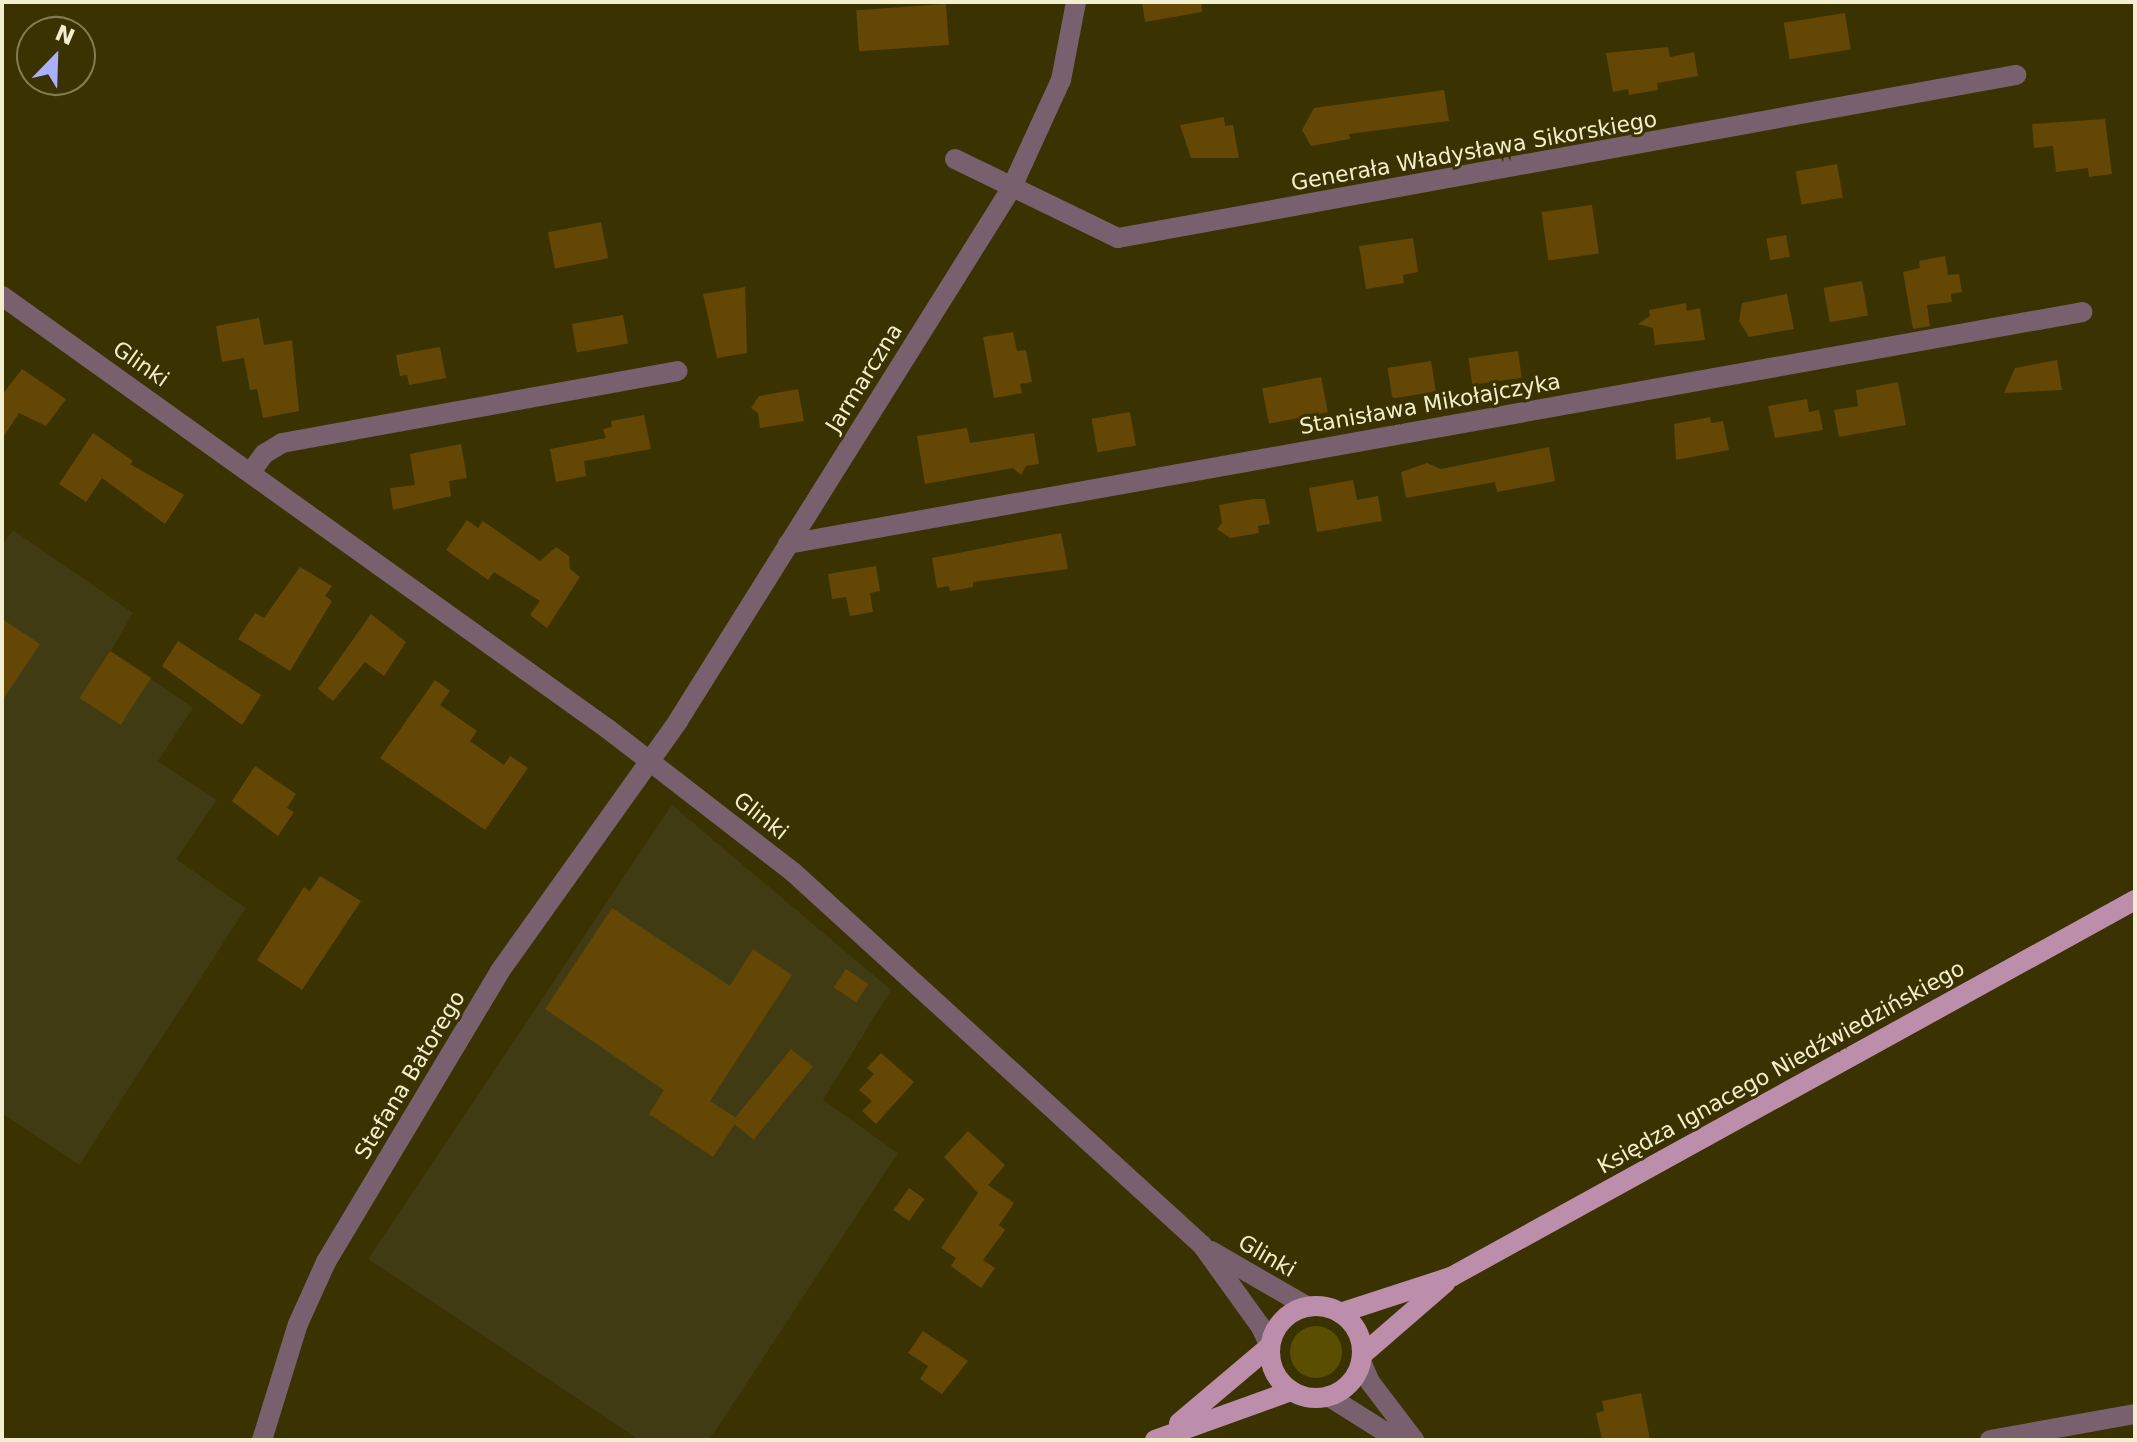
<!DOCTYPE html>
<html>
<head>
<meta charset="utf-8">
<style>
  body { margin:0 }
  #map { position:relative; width:2137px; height:1442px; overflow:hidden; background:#3a3200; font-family:"DejaVu Sans",sans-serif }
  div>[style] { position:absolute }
  .built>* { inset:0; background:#413b14 }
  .green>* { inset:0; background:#5a4f00 }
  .round { border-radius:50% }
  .building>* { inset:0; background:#644705; transform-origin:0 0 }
  .minor>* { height:20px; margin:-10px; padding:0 10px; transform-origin:10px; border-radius:10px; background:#78606f }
  .major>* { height:20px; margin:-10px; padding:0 10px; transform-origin:10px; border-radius:10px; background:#bd8dac }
  .major>.ring { margin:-10px; padding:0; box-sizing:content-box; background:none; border:20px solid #bd8dac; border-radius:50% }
  span { translate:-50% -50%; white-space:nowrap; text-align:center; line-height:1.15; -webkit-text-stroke:6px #3a3200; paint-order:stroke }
  .street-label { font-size:22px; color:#f3eece }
  .frame { position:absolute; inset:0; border:4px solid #f3eece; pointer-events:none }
  .north { position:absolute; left:16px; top:16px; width:80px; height:80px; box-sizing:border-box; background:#3a3200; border:2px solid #847d52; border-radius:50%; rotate:23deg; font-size:22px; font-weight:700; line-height:32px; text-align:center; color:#f3eece }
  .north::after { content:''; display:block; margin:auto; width:28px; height:36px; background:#aab0fb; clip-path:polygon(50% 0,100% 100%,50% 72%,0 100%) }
</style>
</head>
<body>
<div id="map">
  <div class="built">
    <div style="clip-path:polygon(13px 530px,133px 613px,111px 651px,193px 708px,158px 761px,217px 800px,176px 859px,246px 908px,79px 1165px,2px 1113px,2px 546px)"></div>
    <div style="clip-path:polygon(672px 805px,891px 990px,823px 1100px,898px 1153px,709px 1440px,639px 1440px,368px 1259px)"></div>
  </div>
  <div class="green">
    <div class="round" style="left:1290px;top:1326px;width:52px;height:52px"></div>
  </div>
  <div class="building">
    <div style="clip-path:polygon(1142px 2px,1201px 2px,1202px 12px,1145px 22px)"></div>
    <div style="left:946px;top:4px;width:41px;height:90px;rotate:86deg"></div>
    <div style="left:1845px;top:13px;width:37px;height:62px;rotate:81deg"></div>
    <div style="clip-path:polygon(1668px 47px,1670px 57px,1694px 52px,1698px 76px,1657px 83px,1658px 90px,1629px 95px,1628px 89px,1613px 92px,1606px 53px)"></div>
    <div style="clip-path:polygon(1444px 90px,1449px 121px,1349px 134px,1350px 139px,1311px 146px,1302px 130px,1314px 108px)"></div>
    <div style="clip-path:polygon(1224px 117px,1225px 126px,1233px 125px,1239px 158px,1191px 158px,1180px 125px)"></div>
    <div style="clip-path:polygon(2105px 119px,2112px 174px,2089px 177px,2088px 168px,2056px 172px,2053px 146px,2034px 148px,2032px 124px)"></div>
    <div style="left:1837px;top:164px;width:34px;height:42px;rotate:80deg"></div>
    <div style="left:1592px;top:205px;width:49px;height:51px;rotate:82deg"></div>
    <div style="left:601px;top:222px;width:37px;height:54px;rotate:79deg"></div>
    <div style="left:1786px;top:235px;width:22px;height:20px;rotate:80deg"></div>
    <div style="clip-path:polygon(1413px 238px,1418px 272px,1403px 275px,1404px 283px,1366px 289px,1359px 246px)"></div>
    <div style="clip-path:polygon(1945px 256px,1948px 275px,1959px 274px,1962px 292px,1951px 294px,1952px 302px,1927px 305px,1930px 326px,1913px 329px,1903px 272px,1920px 268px,1919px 261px)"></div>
    <div style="left:1862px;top:281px;width:35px;height:39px;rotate:80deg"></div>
    <div style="clip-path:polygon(745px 287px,747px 353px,717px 358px,703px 294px)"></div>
    <div style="clip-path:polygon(1787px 294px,1794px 329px,1749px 337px,1739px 321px,1742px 303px)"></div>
    <div style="clip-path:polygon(1686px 303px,1687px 311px,1700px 308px,1705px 340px,1655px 345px,1653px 328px,1638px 324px,1650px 316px,1649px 310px)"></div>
    <div style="left:623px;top:315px;width:29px;height:52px;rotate:80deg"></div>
    <div style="clip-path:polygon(259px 318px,264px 345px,292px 340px,299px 411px,263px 418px,257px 389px,250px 390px,244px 358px,222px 362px,216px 326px)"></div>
    <div style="clip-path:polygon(1013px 332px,1017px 351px,1026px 350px,1032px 382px,1020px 384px,1022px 393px,994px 398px,983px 337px)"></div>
    <div style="clip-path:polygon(440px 347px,446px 378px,409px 385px,407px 375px,400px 376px,396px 355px)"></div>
    <div style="left:1518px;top:351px;width:27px;height:50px;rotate:82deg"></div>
    <div style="clip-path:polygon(2057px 360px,2062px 390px,2004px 393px,2015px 368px)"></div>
    <div style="left:1431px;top:361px;width:31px;height:44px;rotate:81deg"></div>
    <div style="clip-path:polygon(22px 369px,66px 399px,46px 426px,19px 413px,2px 439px,2px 395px)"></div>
    <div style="left:1321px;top:377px;width:36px;height:60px;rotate:79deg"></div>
    <div style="clip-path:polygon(1898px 382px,1906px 425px,1839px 437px,1834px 410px,1858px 406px,1856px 390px)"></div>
    <div style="clip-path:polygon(798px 389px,804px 421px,760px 428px,758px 413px,751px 408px,759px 396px)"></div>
    <div style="clip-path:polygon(1807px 399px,1809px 412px,1819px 410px,1823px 430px,1775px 438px,1768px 406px)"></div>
    <div style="left:1130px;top:412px;width:34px;height:39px;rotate:80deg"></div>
    <div style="clip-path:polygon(644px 415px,651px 449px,584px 461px,586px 476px,556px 482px,550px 449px,606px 438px,603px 429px,612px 427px,611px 421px)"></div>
    <div style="clip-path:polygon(1710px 417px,1711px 423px,1723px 421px,1729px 450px,1676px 460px,1674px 424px)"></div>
    <div style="clip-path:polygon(967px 428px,970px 443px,1034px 433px,1039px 464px,1026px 466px,1021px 475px,1013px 468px,925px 484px,917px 436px)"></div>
    <div style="clip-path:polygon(93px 433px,133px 461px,130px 464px,184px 495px,165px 524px,102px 478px,86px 502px,59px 484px)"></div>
    <div style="clip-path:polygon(461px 444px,467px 478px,449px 481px,451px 496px,393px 510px,390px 488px,415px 485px,410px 454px)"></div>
    <div style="clip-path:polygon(1549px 447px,1555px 481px,1497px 492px,1495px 482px,1406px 498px,1401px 472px,1427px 463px,1441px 469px)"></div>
    <div style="clip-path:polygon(1353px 480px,1357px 500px,1378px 496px,1382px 521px,1317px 532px,1309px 488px)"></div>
    <div style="clip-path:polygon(1253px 499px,1265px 499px,1270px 524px,1258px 526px,1259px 533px,1230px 538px,1217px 529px,1222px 523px,1219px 505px)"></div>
    <div style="clip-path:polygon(467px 520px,478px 528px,483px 521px,540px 561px,556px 547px,569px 556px,570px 569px,580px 577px,547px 628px,530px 615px,540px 601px,494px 572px,488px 580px,446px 550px)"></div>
    <div style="clip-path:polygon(1061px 533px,1068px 569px,973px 582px,973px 587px,950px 591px,949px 586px,937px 588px,932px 558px)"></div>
    <div style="clip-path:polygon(876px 566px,880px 591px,870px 593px,873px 612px,850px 616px,846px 597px,832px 599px,828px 574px)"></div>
    <div style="clip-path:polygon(300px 567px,332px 586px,325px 596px,332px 601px,290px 671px,238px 639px,255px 613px,264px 618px)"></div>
    <div style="clip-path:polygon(371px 614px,406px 642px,384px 676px,365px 662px,333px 701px,318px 689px)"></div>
    <div style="clip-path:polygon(2px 619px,40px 644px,2px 701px)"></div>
    <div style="clip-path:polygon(178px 641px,261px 695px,242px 725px,162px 666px)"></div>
    <div style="left:110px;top:651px;width:49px;height:56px;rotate:33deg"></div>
    <div style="clip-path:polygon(435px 680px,450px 691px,440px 705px,477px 731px,470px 741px,504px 765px,510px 756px,528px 768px,485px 830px,380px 758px)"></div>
    <div style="clip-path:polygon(255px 766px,296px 794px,287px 808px,294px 812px,278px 836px,232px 801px)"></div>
    <div style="clip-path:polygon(320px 876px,361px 901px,302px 990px,257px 960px,304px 887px,310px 891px)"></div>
    <div style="clip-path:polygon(612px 908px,730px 986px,753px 949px,792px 975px,710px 1101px,738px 1119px,713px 1157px,649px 1114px,664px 1090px,545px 1009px)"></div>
    <div style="left:846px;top:969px;width:27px;height:22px;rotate:34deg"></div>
    <div style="left:791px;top:1049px;width:28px;height:94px;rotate:39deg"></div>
    <div style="clip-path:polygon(881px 1053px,914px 1082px,876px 1124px,862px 1111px,872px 1101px,859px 1090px,874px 1074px,867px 1068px)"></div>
    <div style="clip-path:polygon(968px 1131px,1005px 1165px,988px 1185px,1014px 1203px,999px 1225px,1005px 1230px,983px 1260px,995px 1268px,981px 1288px,951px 1266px,956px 1258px,941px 1248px,978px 1193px,944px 1157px)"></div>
    <div style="left:909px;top:1188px;width:19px;height:27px;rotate:35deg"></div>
    <div style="clip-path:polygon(923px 1331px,968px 1361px,942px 1394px,920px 1379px,928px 1366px,908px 1353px)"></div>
    <div style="clip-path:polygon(1641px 1393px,1650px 1440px,1602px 1440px,1596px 1413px,1604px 1411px,1602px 1401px)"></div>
  </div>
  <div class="minor">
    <div style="left:955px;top:159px;width:181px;rotate:25.9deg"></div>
    <div style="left:1118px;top:238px;width:913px;rotate:-10.29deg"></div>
    <div style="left:2px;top:296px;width:745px;rotate:35.55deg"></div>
    <div style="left:608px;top:729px;width:234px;rotate:37.7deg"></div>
    <div style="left:793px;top:872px;width:554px;rotate:42.36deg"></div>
    <div style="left:1202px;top:1245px;width:101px;rotate:54.3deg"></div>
    <div style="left:1261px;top:1327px;width:21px;rotate:65deg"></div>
    <div style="left:251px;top:472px;width:22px;rotate:-54deg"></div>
    <div style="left:264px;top:454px;width:21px;rotate:-31deg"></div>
    <div style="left:282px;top:443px;width:402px;rotate:-10.3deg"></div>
    <div style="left:788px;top:544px;width:1315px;rotate:-10.16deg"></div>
    <div style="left:1211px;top:1251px;width:112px;rotate:30deg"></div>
    <div style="left:1361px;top:1361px;width:23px;rotate:67deg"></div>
    <div style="left:1370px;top:1382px;width:73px;rotate:52.8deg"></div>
    <div style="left:1328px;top:1396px;width:83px;rotate:32.2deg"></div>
    <div style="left:262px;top:1440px;width:121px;rotate:-72.8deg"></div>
    <div style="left:298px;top:1324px;width:68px;rotate:-65.7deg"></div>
    <div style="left:326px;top:1262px;width:339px;rotate:-59.1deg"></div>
    <div style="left:500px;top:971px;width:307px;rotate:-54.5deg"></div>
    <div style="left:678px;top:721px;width:628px;rotate:-57.96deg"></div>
    <div style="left:1011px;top:189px;width:120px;rotate:-65.4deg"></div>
    <div style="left:1061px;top:80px;width:79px;rotate:-79.1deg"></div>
    <div style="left:1990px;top:1440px;width:147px;rotate:-10.2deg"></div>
  </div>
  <div class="major">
    <div class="ring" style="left:1270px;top:1306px;width:72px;height:72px"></div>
    <div style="left:1340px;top:1313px;width:117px;rotate:-18deg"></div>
    <div style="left:1451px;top:1277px;width:781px;rotate:-28.86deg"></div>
    <div style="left:1362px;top:1355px;width:110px;rotate:-40.9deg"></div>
    <div style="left:1179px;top:1423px;width:119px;rotate:-40.2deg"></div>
    <div style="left:1155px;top:1440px;width:145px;rotate:-19.8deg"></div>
  </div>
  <div class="street-label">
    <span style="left:1474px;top:151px;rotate:-10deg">Generała Władysława Sikorskiego</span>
    <span style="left:141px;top:364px;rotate:35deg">Glinki</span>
    <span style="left:864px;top:378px;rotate:-58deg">Jarmarczna</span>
    <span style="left:1430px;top:404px;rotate:-10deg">Stanisława Mikołajczyka</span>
    <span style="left:761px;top:816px;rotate:38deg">Glinki</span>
    <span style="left:1781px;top:1067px;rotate:-29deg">Księdza Ignacego Niedźwiedzińskiego</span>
    <span style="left:410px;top:1075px;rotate:-59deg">Stefana Batorego</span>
    <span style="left:1267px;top:1256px;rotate:30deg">Glinki</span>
  </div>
  <div class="frame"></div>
  <div class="north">N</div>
</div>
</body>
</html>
